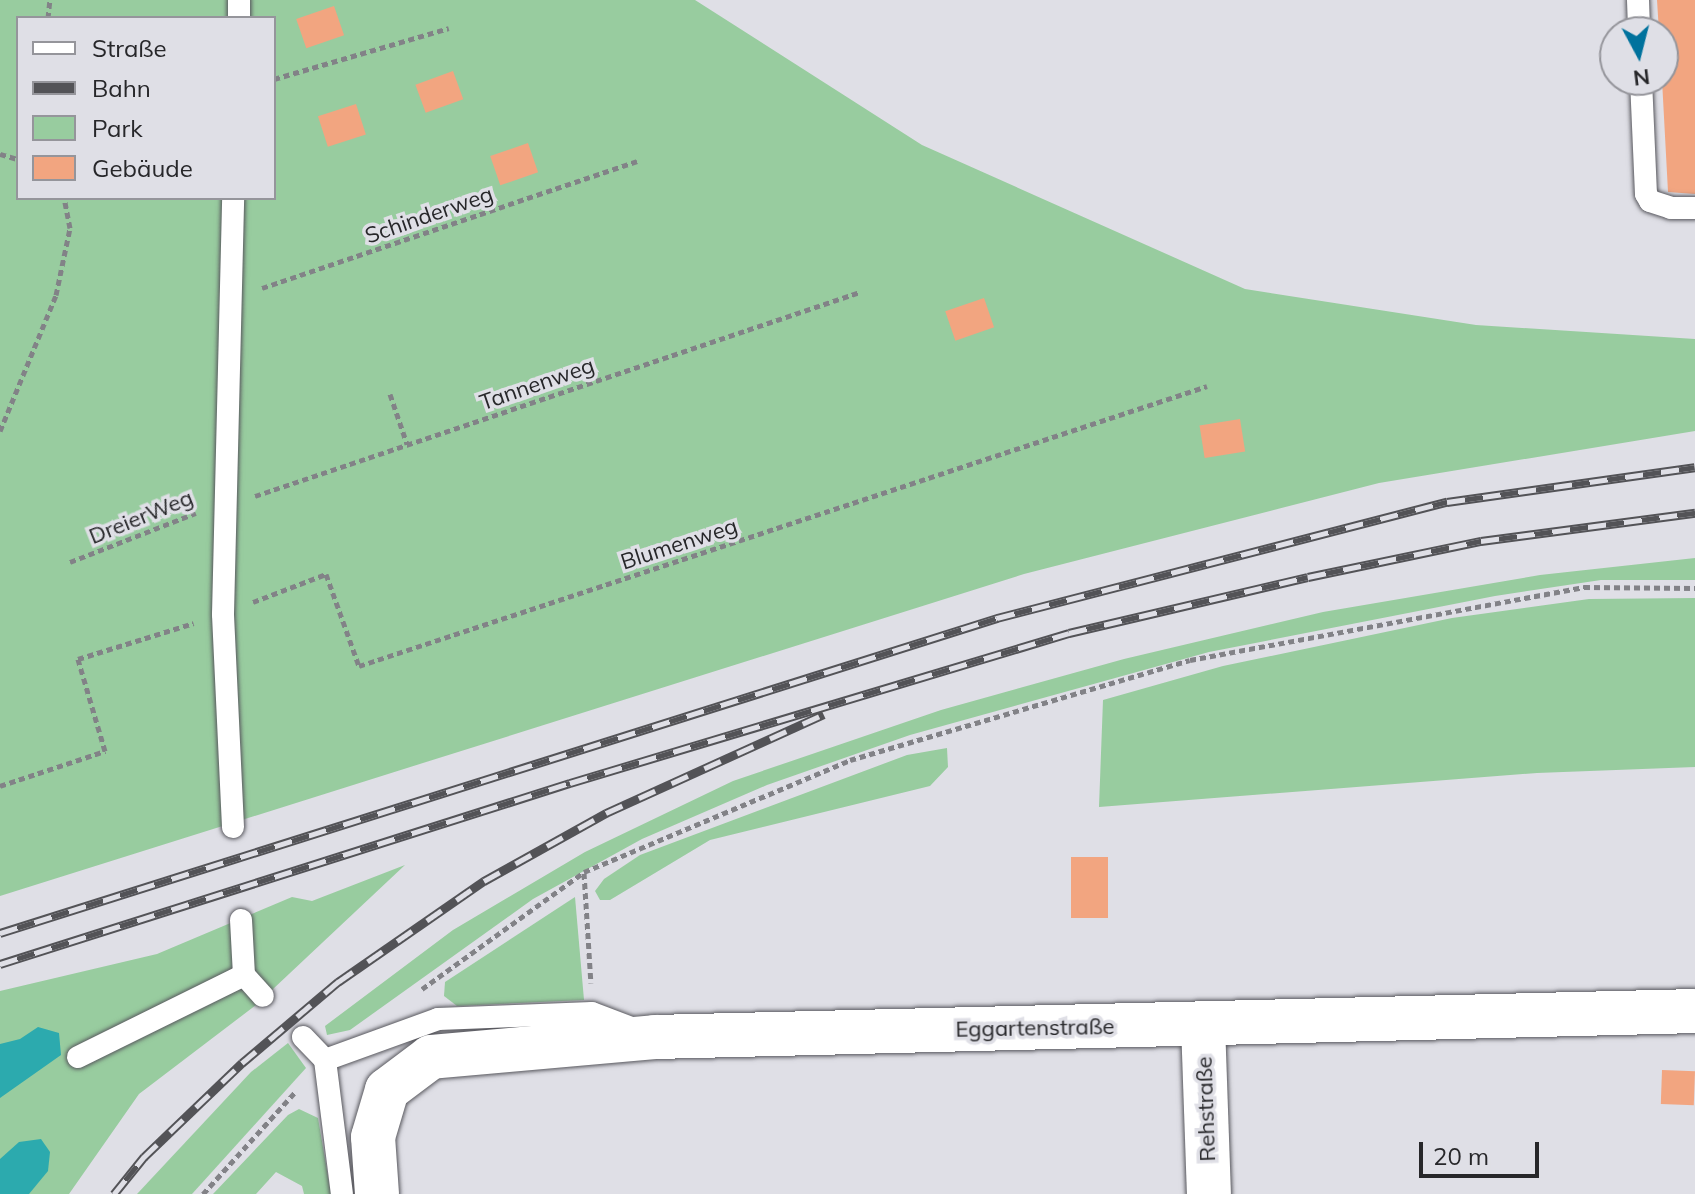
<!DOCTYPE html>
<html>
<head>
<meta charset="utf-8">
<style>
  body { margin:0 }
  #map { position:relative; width:1695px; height:1194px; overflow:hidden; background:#dfdfe6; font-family:Mulish,sans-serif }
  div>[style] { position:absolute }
  .green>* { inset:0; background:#98cc9f }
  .water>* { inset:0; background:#2caaae }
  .building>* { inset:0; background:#f2a580; transform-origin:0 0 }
  .path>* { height:5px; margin-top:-2.5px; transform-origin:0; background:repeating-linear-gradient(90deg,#828287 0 6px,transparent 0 10px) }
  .roads { filter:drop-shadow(0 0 2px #58585e) drop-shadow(0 0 2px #58585e) }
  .lane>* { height:22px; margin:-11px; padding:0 11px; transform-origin:11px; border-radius:11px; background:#fff }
  .street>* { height:44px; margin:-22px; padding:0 22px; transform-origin:22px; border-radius:22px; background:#fff }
  .rail>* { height:9px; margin-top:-4.5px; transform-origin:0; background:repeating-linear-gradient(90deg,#dfdfe6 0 18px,#535357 0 36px); box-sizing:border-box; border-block:2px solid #535357 }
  span { translate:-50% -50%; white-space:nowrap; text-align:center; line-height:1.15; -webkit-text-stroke:7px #dfdfe6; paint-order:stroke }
  .street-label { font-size:22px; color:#27272a }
  .legend { position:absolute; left:16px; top:16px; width:260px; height:184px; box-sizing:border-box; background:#dfdfe6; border:2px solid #95959b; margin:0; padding:10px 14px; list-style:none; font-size:24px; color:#27272a }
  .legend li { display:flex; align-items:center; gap:16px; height:40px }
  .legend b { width:40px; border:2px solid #95959b }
  .north { position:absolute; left:1599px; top:16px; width:80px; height:80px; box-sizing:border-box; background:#dfdfe6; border:2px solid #95959b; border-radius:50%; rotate:173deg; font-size:22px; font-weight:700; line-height:32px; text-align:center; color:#27272a }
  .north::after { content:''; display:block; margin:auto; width:28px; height:36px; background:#00729d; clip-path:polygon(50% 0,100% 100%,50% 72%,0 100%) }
  .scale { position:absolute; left:1419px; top:1142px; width:120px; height:36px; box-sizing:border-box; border:4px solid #27272a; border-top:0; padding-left:10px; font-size:24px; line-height:28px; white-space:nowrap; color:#27272a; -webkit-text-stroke:6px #dfdfe6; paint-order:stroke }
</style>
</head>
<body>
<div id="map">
  <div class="green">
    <div style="clip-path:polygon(evenodd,0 0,695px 0,922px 145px,1245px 289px,1476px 325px,1695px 339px,1695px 431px,1379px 483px,1024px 574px,0 896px,0 0,18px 18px,274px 18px,274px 198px,18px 198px,18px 18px)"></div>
    <div style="clip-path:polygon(1695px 558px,1695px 580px,1601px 580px,1495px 596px,1209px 652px,910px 735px,767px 785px,642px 839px,533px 899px,350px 1030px,327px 1035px,325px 1026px,453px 930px,585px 852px,733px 781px,941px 710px,1124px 659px,1323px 612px,1540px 575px)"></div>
    <div style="clip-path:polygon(1695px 598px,1695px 767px,1537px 773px,1099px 807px,1103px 700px,1223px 666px,1452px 618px,1589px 599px)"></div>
    <div style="clip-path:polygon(947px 748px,948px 767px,930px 786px,710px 840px,610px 900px,600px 900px,595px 891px,604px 879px,640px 855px,907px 755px)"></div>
    <div style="clip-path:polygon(405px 865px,256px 1005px,139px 1094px,69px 1194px,0 1194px,0 991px,157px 954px,292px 897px,312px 901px)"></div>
    <div style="clip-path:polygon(575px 897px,584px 1000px,457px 1006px,444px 996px,445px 982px)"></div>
    <div style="clip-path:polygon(288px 1043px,306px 1068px,192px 1194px,137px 1194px,251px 1072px)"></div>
    <div style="clip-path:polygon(299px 1109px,318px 1118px,331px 1194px,304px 1194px,302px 1186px,276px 1172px,256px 1194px,213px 1194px,288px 1115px)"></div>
  </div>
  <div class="water">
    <div style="clip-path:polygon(38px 1027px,59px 1033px,61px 1055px,0 1098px,0 1044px,20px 1039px)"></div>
    <div style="clip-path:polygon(41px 1139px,50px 1152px,48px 1171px,29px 1194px,0 1194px,0 1159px,19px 1142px)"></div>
  </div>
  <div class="building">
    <div style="clip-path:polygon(1657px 0,1695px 0,1695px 194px,1668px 192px,1662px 80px,1663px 32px,1659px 32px)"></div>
    <div style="left:334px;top:6px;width:31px;height:40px;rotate:71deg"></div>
    <div style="left:453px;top:71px;width:30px;height:40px;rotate:70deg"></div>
    <div style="left:356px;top:104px;width:32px;height:40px;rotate:72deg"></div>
    <div style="left:528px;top:143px;width:31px;height:40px;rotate:71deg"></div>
    <div style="left:984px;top:298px;width:31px;height:41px;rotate:71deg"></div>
    <div style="left:1240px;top:419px;width:33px;height:41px;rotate:81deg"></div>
    <div style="left:1071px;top:857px;width:37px;height:61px"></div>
    <div style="left:1662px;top:1070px;width:33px;height:34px;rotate:2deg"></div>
  </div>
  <div class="path">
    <div style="left:48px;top:18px;width:18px;rotate:-84deg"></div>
    <div style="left:274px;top:79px;width:182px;rotate:-16.2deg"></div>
    <div style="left:0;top:154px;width:19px;rotate:16deg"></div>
    <div style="left:262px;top:288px;width:396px;rotate:-18.7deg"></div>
    <div style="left:390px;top:394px;width:53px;rotate:71.2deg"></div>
    <div style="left:0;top:431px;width:147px;rotate:-67.6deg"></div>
    <div style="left:56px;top:295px;width:68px;rotate:-78.2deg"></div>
    <div style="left:70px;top:228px;width:31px;rotate:-101deg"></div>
    <div style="left:255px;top:496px;width:638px;rotate:-18.63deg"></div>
    <div style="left:70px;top:562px;width:135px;rotate:-21.3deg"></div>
    <div style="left:253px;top:602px;width:78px;rotate:-21deg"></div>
    <div style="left:326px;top:574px;width:98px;rotate:70.3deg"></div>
    <div style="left:359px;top:666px;width:893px;rotate:-18.27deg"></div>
    <div style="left:0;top:786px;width:111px;rotate:-18.4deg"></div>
    <div style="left:105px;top:751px;width:96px;rotate:-106.4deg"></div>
    <div style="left:78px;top:659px;width:121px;rotate:-17.2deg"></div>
    <div style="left:584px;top:873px;width:110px;rotate:86.4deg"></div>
    <div style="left:422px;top:989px;width:200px;rotate:-35.8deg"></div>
    <div style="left:584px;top:872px;width:289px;rotate:-22.8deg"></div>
    <div style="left:850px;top:760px;width:354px;rotate:-16.4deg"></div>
    <div style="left:1190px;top:660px;width:401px;rotate:-10.5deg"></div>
    <div style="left:1584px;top:587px;width:111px;rotate:0.5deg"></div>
    <div style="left:203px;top:1194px;width:139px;rotate:-47.9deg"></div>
  </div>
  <div class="roads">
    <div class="lane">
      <div style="left:1638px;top:0;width:32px;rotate:88deg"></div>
      <div style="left:239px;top:18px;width:18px;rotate:-90deg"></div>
      <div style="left:1641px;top:80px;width:114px;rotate:87.5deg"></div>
      <div style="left:1646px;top:194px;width:8px;rotate:60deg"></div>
      <div style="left:1650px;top:201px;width:22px;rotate:18deg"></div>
      <div style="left:1671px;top:208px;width:24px"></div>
      <div style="left:233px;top:827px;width:213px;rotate:-92.7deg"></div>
      <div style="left:223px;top:614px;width:416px;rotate:-88.6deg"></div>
      <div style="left:241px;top:920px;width:55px;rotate:86.9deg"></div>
      <div style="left:244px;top:975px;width:28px;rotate:48deg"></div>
      <div style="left:303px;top:1037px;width:32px;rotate:46deg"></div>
      <div style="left:325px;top:1060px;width:135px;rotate:82.8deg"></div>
      <div style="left:78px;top:1057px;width:185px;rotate:-26.3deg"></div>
      <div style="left:325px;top:1060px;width:120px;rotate:-19.9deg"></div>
      <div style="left:438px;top:1019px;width:154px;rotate:-2.2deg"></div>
      <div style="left:592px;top:1013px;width:45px;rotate:20.9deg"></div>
    </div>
    <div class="street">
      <div style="left:1203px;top:1024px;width:170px;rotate:88deg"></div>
      <div style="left:377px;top:1194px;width:57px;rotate:-94deg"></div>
      <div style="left:373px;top:1137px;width:49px;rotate:-73.4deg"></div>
      <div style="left:387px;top:1090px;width:55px;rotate:-36.9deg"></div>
      <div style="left:431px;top:1057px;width:225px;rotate:-5.1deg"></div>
      <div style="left:655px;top:1037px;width:1040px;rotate:-1.43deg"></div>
    </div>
  </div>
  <div class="rail">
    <div style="left:0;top:933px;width:1046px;rotate:-17.53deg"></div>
    <div style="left:997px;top:618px;width:465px;rotate:-14.5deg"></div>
    <div style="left:1447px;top:502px;width:250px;rotate:-8deg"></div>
    <div style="left:0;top:964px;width:598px;rotate:-17.62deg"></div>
    <div style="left:570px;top:783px;width:521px;rotate:-16.73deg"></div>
    <div style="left:1069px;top:633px;width:245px;rotate:-13.2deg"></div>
    <div style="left:1308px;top:577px;width:177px;rotate:-11.8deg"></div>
    <div style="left:1481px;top:541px;width:216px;rotate:-7.5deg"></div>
    <div style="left:114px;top:1194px;width:48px;rotate:-51deg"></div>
    <div style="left:144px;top:1157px;width:136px;rotate:-43.8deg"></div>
    <div style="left:242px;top:1063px;width:126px;rotate:-40.2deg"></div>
    <div style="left:338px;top:982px;width:178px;rotate:-34.7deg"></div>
    <div style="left:484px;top:881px;width:140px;rotate:-29.1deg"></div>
    <div style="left:606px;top:813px;width:239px;rotate:-24.4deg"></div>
  </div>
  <div class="street-label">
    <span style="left:429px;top:215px;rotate:-19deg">Schinderweg</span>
    <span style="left:537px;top:384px;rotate:-19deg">Tannenweg</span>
    <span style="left:141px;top:517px;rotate:-22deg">DreierWeg</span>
    <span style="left:679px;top:544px;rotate:-18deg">Blumenweg</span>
    <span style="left:1035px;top:1028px;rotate:-1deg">Eggartenstraße</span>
    <span style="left:1206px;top:1109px;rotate:-92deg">Rehstraße</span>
  </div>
  <ul class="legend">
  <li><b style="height:10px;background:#fff"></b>Straße</li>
  <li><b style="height:10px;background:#535357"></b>Bahn</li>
  <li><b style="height:22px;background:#98cc9f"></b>Park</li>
  <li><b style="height:22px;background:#f2a580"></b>Gebäude</li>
  </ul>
  <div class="north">N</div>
  <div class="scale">20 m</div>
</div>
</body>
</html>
